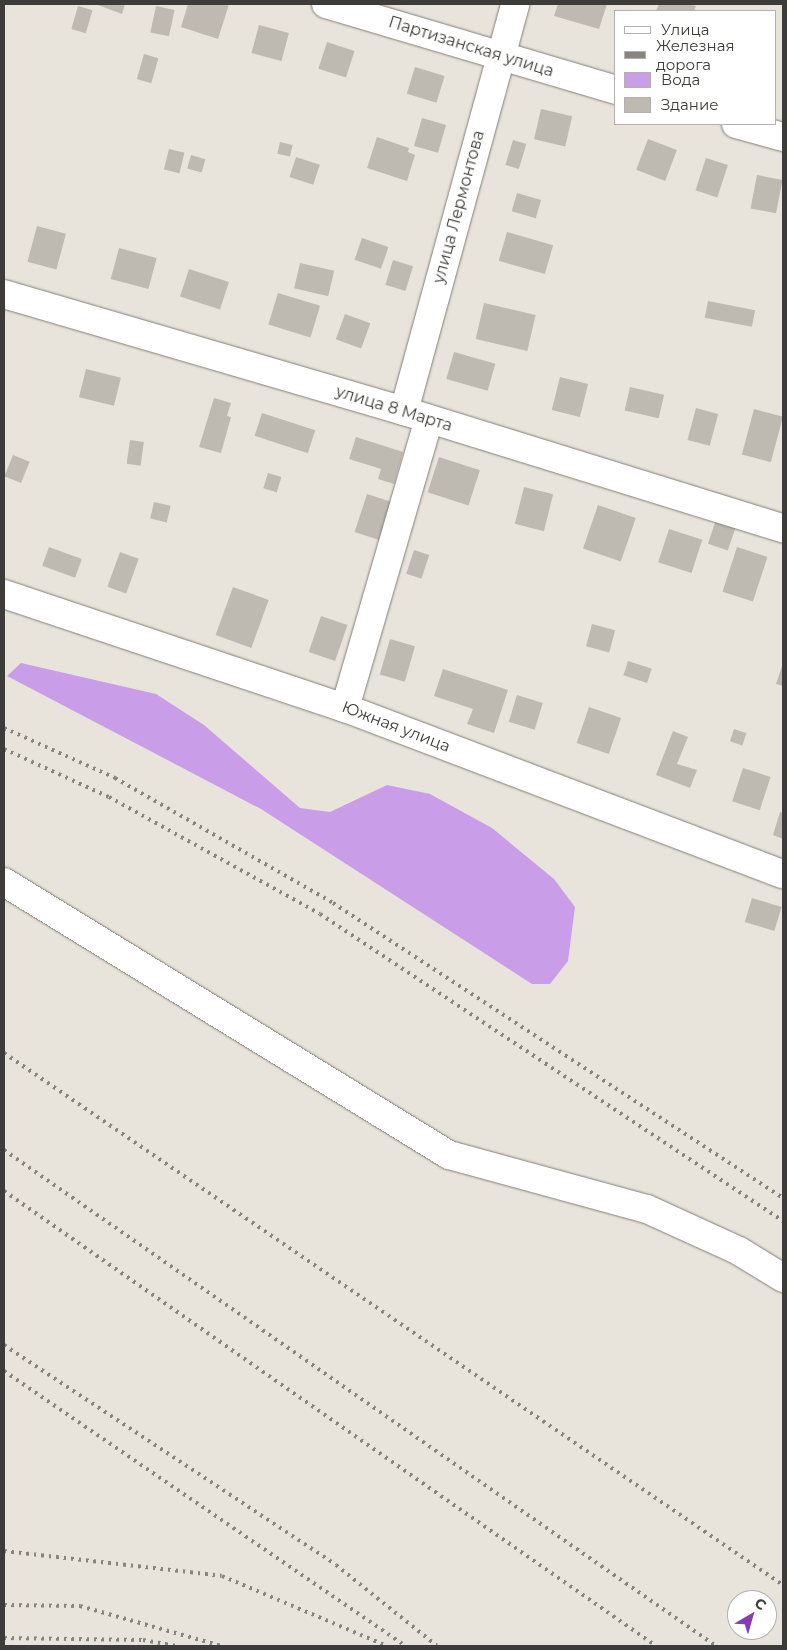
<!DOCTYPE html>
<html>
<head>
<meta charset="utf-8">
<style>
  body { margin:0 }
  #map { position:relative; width:787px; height:1650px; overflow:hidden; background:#e8e4db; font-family:Montserrat,sans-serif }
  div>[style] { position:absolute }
  .water>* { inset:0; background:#ca9de9 }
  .building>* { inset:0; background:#bebab1; transform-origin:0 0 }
  .roads { filter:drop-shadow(0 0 1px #827e76) drop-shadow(0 0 1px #827e76) }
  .minor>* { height:28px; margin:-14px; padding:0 14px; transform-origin:14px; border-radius:14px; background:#fff }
  .rail>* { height:4px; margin-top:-2px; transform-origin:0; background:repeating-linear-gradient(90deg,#88857f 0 2.5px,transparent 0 7.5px) }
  span { translate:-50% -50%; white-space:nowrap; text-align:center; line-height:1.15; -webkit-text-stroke:5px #fff; paint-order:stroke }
  .street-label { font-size:16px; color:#3e3c39 }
  .frame { position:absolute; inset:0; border:5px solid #3e3c39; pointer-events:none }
  .legend { position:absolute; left:614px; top:10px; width:162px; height:115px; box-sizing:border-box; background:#fff; border:1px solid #b2b1b0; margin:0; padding:6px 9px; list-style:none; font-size:15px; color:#3e3c39 }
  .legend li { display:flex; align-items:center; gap:10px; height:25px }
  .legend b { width:25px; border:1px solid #b2b1b0 }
  .north { position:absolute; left:727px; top:1590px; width:50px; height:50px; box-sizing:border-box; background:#fff; border:1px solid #b2b1b0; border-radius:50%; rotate:38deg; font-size:14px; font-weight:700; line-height:20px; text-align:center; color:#3e3c39 }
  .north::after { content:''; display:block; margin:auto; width:18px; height:22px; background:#853daf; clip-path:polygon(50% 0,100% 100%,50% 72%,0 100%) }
</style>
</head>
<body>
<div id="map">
  <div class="water">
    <div style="clip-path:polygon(21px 663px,156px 694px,204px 725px,300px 808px,330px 812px,387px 785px,430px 794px,492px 828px,554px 879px,575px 907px,568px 961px,550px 984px,532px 984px,261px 809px,7px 676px)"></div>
  </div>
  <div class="building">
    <div style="clip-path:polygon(95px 4px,125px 4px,122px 14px)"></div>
    <div style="clip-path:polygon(188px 4px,229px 4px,218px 39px,181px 27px)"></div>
    <div style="clip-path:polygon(558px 4px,607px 4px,599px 29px,554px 16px)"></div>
    <div style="clip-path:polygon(659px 4px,689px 4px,696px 6px,694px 11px,656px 11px)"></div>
    <div style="left:78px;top:6px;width:15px;height:24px;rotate:16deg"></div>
    <div style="left:156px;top:6px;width:19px;height:27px;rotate:12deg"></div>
    <div style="left:259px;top:25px;width:31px;height:29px;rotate:15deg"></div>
    <div style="left:327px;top:42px;width:29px;height:28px;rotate:18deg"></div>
    <div style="left:144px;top:54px;width:15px;height:26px;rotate:16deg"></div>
    <div style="left:415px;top:67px;width:31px;height:28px;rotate:17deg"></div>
    <div style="left:541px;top:109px;width:32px;height:31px;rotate:13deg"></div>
    <div style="left:422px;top:118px;width:25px;height:29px;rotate:16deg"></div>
    <div style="clip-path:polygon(377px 137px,409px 148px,408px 152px,415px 155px,407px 181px,367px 168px)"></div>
    <div style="left:648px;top:139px;width:31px;height:33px;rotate:21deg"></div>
    <div style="left:513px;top:140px;width:14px;height:26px;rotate:17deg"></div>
    <div style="left:280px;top:142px;width:13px;height:12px;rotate:13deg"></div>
    <div style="left:169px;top:149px;width:16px;height:21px;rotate:14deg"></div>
    <div style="left:191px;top:155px;width:15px;height:14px;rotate:16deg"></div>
    <div style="left:296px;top:157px;width:25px;height:21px;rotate:18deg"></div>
    <div style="left:706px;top:158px;width:23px;height:34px;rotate:18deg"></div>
    <div style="left:757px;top:175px;width:26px;height:34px;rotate:11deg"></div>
    <div style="left:517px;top:193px;width:25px;height:19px;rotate:16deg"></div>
    <div style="left:37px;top:226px;width:30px;height:37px;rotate:15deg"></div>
    <div style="left:507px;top:232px;width:48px;height:30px;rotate:16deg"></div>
    <div style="left:362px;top:238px;width:28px;height:23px;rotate:19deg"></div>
    <div style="left:119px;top:248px;width:39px;height:32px;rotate:15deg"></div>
    <div style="left:393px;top:260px;width:21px;height:26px;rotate:17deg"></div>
    <div style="left:300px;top:263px;width:35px;height:26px;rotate:13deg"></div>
    <div style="left:189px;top:269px;width:42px;height:29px;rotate:18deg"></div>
    <div style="left:278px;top:293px;width:44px;height:33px;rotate:17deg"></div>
    <div style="left:708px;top:301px;width:48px;height:17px;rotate:11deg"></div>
    <div style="left:484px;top:303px;width:53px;height:37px;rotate:13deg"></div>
    <div style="left:345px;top:314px;width:27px;height:27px;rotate:20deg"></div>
    <div style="left:454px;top:352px;width:43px;height:28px;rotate:16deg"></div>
    <div style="left:86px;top:369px;width:36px;height:29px;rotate:14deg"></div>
    <div style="left:560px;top:377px;width:29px;height:34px;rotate:14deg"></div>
    <div style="left:630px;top:387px;width:35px;height:24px;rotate:13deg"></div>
    <div style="clip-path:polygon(214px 398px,231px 403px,227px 416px,231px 417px,221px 453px,199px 447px)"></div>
    <div style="left:696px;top:408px;width:23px;height:33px;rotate:15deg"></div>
    <div style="left:754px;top:409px;width:30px;height:47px;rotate:15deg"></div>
    <div style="left:262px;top:413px;width:56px;height:24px;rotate:18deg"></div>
    <div style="clip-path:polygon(356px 437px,403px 452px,394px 484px,378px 479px,381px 469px,349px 459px)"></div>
    <div style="left:130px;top:440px;width:14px;height:24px;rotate:8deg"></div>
    <div style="left:13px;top:455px;width:18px;height:23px;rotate:22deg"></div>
    <div style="left:439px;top:457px;width:43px;height:37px;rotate:18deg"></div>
    <div style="left:268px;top:473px;width:14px;height:16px;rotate:17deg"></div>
    <div style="left:524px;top:487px;width:30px;height:38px;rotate:14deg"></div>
    <div style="left:367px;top:494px;width:28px;height:40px;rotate:18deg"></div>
    <div style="left:154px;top:502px;width:17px;height:17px;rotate:13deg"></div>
    <div style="left:598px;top:505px;width:40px;height:46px;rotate:19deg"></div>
    <div style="left:716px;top:520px;width:21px;height:25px;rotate:19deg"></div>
    <div style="left:669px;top:529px;width:35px;height:35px;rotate:18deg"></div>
    <div style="left:49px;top:547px;width:35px;height:20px;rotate:20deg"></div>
    <div style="left:737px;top:547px;width:32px;height:47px;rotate:18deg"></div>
    <div style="left:414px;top:550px;width:16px;height:25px;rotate:18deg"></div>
    <div style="left:120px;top:552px;width:20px;height:37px;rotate:20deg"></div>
    <div style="left:233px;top:587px;width:38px;height:51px;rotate:20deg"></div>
    <div style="left:321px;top:616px;width:28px;height:38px;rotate:19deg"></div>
    <div style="left:592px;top:624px;width:24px;height:23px;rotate:15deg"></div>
    <div style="left:390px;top:639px;width:26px;height:37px;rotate:16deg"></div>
    <div style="left:628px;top:661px;width:25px;height:15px;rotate:18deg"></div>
    <div style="clip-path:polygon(783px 663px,783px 686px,776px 684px)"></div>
    <div style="clip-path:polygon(443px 669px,508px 690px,494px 733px,467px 724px,473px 709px,434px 696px)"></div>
    <div style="left:517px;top:695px;width:27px;height:28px;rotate:17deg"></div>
    <div style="left:589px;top:707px;width:34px;height:38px;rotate:19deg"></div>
    <div style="left:734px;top:729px;width:13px;height:13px;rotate:18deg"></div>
    <div style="clip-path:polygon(673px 731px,688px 737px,677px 764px,697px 770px,690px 788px,656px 775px)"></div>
    <div style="left:743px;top:768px;width:29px;height:35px;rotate:18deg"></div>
    <div style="clip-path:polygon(780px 812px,783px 813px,783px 839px,773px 835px)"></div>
    <div style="left:752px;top:898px;width:31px;height:25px;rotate:17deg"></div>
  </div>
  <div class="roads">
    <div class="minor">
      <div style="left:326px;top:4px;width:302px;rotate:16.5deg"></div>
      <div style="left:736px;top:124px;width:49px;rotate:15.5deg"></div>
      <div style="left:4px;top:294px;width:417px;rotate:16.3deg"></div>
      <div style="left:404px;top:411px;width:397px;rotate:17.2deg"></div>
      <div style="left:404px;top:411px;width:422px;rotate:-74.7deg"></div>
      <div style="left:4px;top:594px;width:360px;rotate:18.5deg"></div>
      <div style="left:345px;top:708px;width:468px;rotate:20.8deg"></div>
      <div style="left:345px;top:708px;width:301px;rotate:-73.8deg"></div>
      <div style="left:4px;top:882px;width:522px;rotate:31.53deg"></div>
      <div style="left:449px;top:1155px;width:205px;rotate:15.3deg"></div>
      <div style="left:647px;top:1209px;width:101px;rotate:24.5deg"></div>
      <div style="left:739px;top:1251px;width:52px;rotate:31.5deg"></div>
    </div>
  </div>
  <div class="rail">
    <div style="left:4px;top:728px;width:122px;rotate:24.2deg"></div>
    <div style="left:115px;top:778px;width:251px;rotate:29.8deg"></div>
    <div style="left:333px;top:903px;width:538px;rotate:33.25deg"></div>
    <div style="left:4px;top:749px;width:115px;rotate:24.6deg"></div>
    <div style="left:109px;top:797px;width:241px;rotate:29deg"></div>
    <div style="left:320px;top:914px;width:556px;rotate:33.55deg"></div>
    <div style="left:4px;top:1053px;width:943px;rotate:34.33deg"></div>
    <div style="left:4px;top:1150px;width:868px;rotate:34.86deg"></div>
    <div style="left:4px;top:1191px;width:795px;rotate:34.91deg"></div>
    <div style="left:4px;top:1345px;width:398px;rotate:33.5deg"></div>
    <div style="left:336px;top:1565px;width:129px;rotate:38.7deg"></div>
    <div style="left:4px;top:1371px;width:486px;rotate:34.4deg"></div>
    <div style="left:4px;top:1551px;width:219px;rotate:6.5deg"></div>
    <div style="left:222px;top:1576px;width:179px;rotate:23deg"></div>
    <div style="left:4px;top:1605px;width:76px;rotate:0.8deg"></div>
    <div style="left:80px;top:1606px;width:147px;rotate:15.8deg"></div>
    <div style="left:4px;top:1638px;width:139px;rotate:0.8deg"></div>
    <div style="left:143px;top:1640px;width:34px;rotate:10deg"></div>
  </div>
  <div class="street-label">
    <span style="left:471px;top:47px;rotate:17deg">Партизанская улица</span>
    <span style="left:459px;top:207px;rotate:-75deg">улица Лермонтова</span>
    <span style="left:394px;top:409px;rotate:17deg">улица 8 Марта</span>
    <span style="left:396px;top:727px;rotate:21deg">Южная улица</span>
  </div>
  <div class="frame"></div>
  <ul class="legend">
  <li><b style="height:6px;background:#fff"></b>Улица</li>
  <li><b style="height:6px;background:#88857f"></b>Железная дорога</li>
  <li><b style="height:14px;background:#ca9de9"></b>Вода</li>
  <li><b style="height:14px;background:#bebab1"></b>Здание</li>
  </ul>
  <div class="north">С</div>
</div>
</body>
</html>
